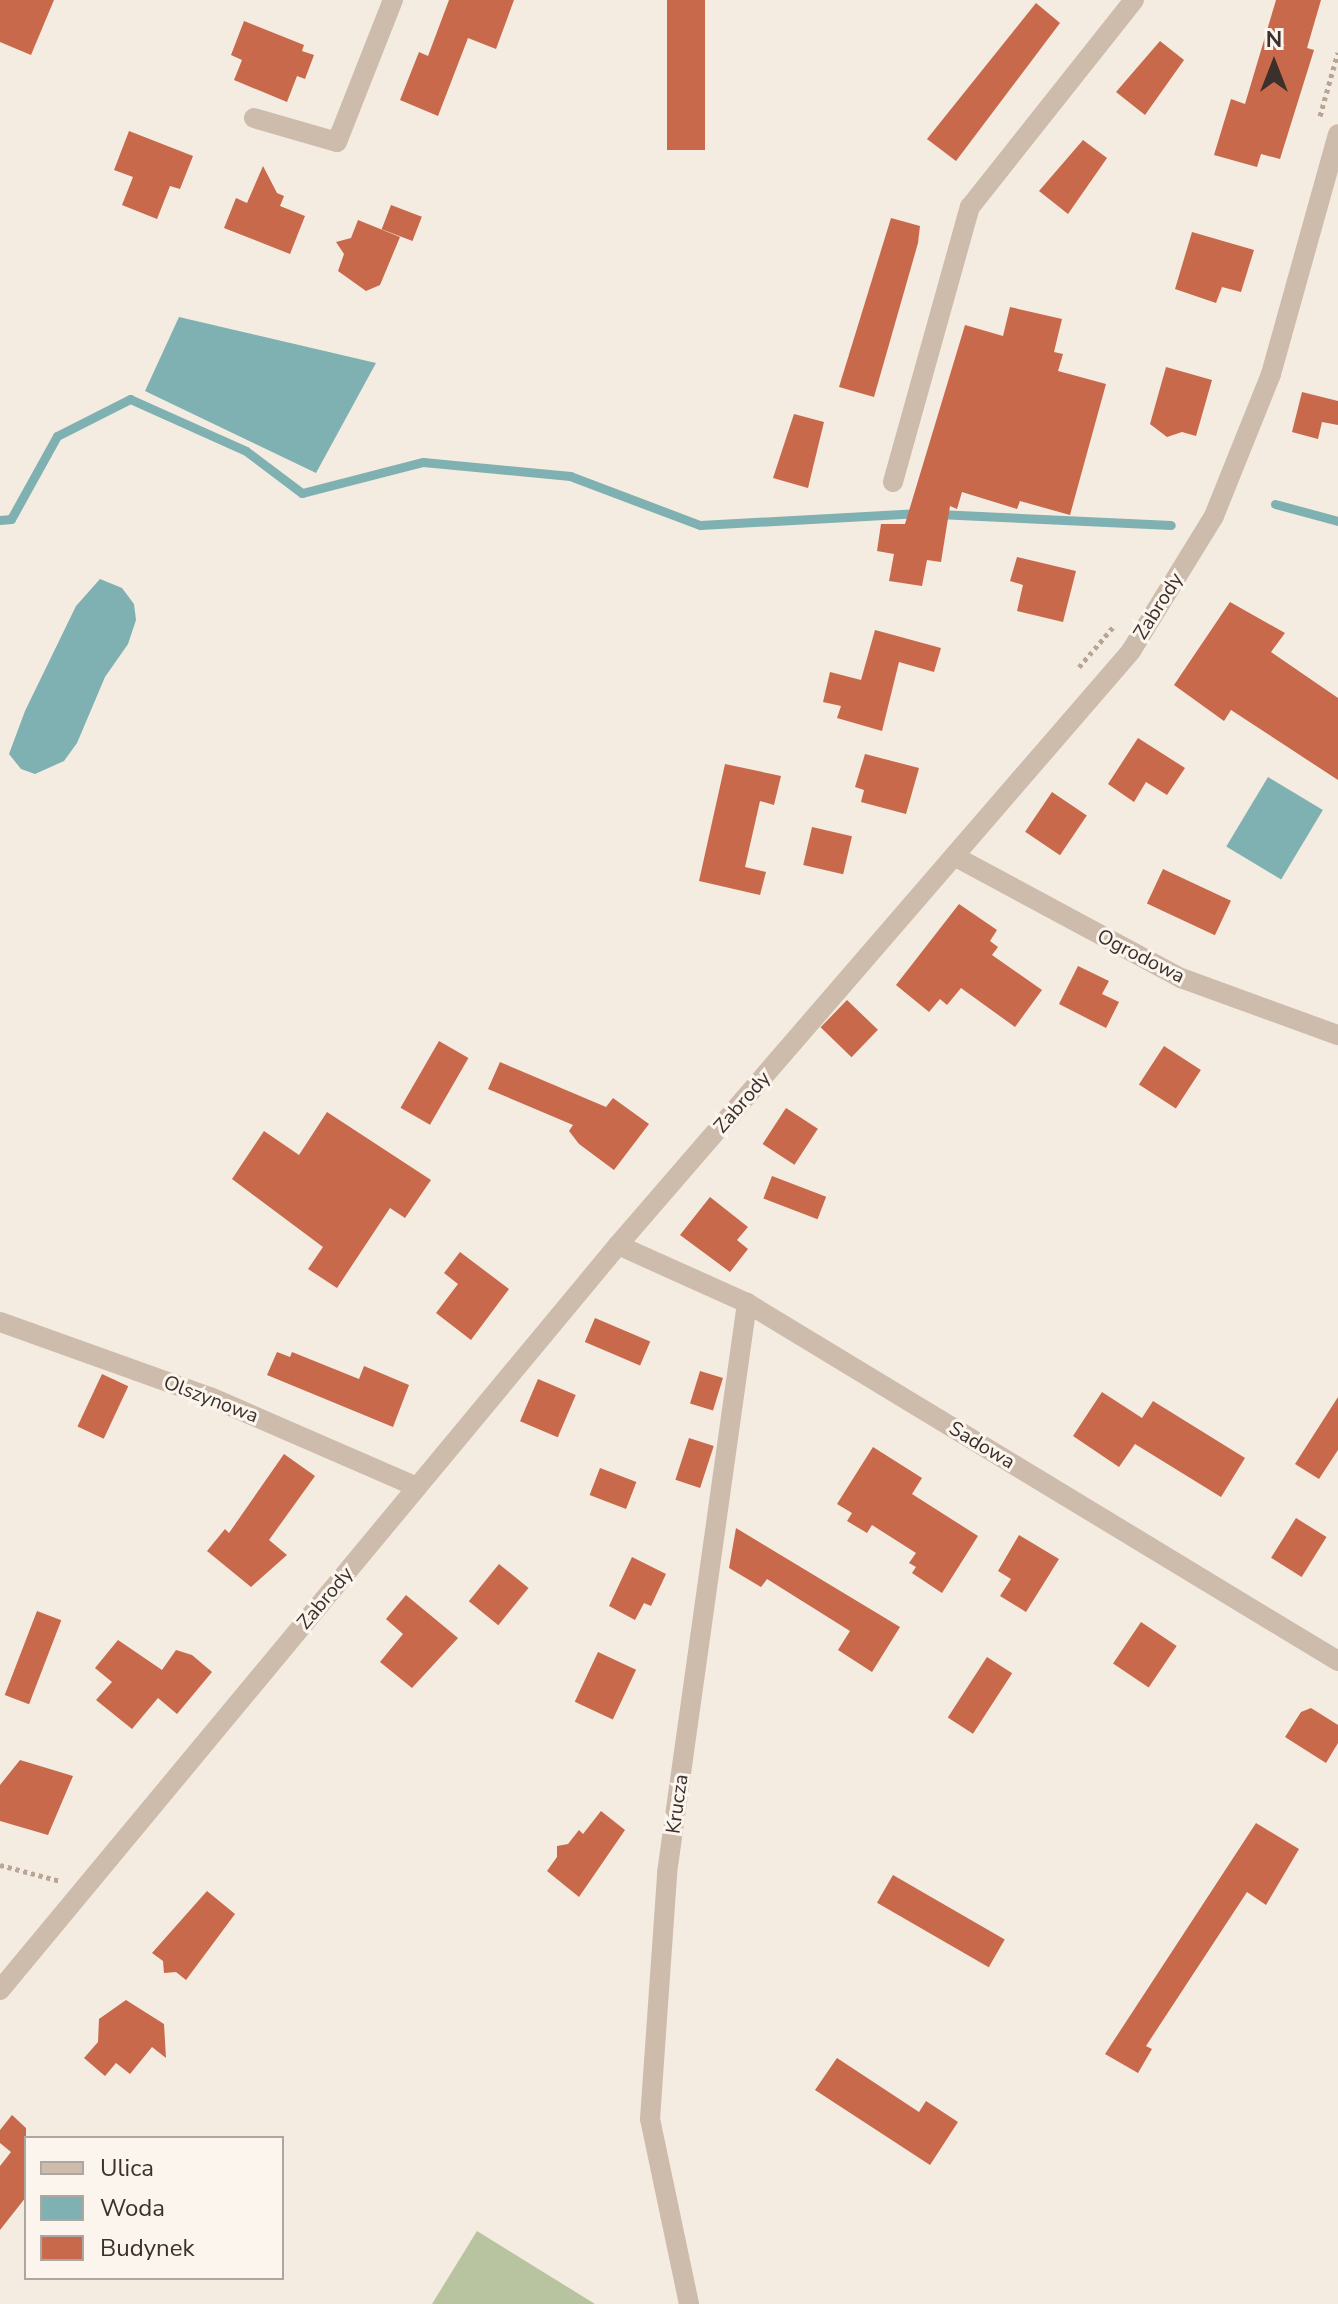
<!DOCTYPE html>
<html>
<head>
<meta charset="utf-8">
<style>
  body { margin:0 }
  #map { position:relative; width:1338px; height:2304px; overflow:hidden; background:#f4ebe1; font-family:"Nunito Sans",sans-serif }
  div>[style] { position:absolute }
  .green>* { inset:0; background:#b8c4a0 }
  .water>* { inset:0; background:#7fb0b2; transform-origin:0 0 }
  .stream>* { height:9px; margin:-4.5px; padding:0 4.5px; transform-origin:4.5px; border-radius:4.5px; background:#7fb0b2 }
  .building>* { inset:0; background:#c8694b; transform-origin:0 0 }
  .path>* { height:5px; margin-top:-2.5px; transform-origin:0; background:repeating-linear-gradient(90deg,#b9a596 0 4px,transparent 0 8px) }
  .minor>* { height:20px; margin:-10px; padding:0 10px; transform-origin:10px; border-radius:10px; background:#cdbbac }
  span { translate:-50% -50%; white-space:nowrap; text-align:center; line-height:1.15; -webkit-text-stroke:6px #fbf5ee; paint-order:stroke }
  .street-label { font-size:20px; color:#3b302b }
  .legend { position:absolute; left:24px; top:2136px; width:260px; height:144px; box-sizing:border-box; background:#fbf5ee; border:2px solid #aea6a0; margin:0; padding:10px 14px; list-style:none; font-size:24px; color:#3b302b }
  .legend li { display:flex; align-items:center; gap:16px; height:40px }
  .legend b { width:40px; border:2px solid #aea6a0 }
  .north { position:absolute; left:1234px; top:24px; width:80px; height:80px; -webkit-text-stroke:6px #fbf5ee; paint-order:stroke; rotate:0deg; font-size:22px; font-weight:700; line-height:32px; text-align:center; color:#3b302b }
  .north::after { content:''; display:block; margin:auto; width:28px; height:36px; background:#3b302b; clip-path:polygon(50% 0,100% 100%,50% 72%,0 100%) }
</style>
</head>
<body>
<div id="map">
  <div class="green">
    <div style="clip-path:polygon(477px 2231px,595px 2304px,432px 2304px)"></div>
  </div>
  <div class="water">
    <div style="clip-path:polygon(179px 317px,376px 363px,316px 473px,145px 391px)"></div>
    <div style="clip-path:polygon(100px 579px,122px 588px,134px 604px,136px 620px,128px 644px,105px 677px,77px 743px,64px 761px,35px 774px,21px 769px,9px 754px,25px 711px,76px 606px)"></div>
    <div style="left:1268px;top:777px;width:64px;height:81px;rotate:31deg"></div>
  </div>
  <div class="stream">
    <div style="left:1275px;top:504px;width:65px;rotate:15.1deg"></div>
    <div style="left:938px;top:514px;width:233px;rotate:2.7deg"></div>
    <div style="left:0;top:520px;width:11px;rotate:-5deg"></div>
    <div style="left:11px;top:519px;width:95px;rotate:-61deg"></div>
    <div style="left:57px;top:436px;width:82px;rotate:-26.9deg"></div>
    <div style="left:130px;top:399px;width:127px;rotate:24.1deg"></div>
    <div style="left:246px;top:451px;width:70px;rotate:36.9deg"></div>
    <div style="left:302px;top:493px;width:125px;rotate:-14.4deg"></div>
    <div style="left:423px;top:462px;width:148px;rotate:5.4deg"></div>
    <div style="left:570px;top:476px;width:139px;rotate:20.7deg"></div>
    <div style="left:700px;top:525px;width:220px;rotate:-3.1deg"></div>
  </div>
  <div class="building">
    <div style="clip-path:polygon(0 0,54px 0,31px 55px,0 42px)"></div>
    <div style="clip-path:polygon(449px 0,514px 0,496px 49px,468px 38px,438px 116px,400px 100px,419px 52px,428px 56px)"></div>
    <div style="left:667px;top:0;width:38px;height:150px"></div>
    <div style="clip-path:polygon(1276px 0,1321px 0,1307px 48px,1314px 50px,1280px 159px,1261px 154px,1257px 167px,1214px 155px,1231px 99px,1245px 104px)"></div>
    <div style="clip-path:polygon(1036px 3px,1060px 23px,956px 161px,927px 139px)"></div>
    <div style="clip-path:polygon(244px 21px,304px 45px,302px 51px,314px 55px,305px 79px,297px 76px,287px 102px,234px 80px,242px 60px,231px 55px)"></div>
    <div style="clip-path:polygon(1160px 41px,1184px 60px,1145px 115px,1116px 92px)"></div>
    <div style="clip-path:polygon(129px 131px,193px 156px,180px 189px,170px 186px,157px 219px,122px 205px,133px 177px,114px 170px)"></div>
    <div style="clip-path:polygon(1083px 140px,1107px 158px,1068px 214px,1039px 191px)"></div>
    <div style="clip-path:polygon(263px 166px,277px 193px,284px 196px,280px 206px,305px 216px,290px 254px,224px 228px,236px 198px,247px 203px)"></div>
    <div style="left:391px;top:205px;width:33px;height:26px;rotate:21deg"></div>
    <div style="clip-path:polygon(891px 218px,920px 226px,918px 243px,874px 397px,839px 387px)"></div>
    <div style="clip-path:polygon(358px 220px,400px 237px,380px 285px,366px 291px,338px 271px,344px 254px,336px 242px,351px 238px)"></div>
    <div style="clip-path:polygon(1192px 232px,1254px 250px,1241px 292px,1222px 287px,1216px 303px,1175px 289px)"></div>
    <div style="clip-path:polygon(1010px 307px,1062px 319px,1054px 352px,1063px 354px,1058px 371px,1106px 384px,1070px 515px,1020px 501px,1017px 509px,962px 492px,957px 509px,950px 506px,941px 562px,927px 560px,922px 586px,889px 581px,894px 554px,877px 551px,881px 524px,905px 524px,965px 325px,1003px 336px)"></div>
    <div style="clip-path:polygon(1166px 367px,1212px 380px,1196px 436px,1182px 432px,1167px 437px,1150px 424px)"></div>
    <div style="clip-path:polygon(1302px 392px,1338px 401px,1338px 425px,1322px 422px,1318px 439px,1292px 432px)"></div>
    <div style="clip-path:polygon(794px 414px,824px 422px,808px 488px,773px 478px)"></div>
    <div style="clip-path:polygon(1017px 557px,1076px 571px,1063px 622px,1017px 611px,1023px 585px,1010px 581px)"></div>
    <div style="clip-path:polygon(1230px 602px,1285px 633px,1271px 652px,1338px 698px,1338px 780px,1231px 710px,1224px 721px,1174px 685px)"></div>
    <div style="clip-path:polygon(875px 630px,941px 648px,934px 672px,899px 662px,882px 731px,837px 718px,841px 706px,823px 702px,830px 672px,861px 680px)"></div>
    <div style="clip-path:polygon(1138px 738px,1185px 768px,1167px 795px,1146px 782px,1134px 802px,1108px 784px)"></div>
    <div style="clip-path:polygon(865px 754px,919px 768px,906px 814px,861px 802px,864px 790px,855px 787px)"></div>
    <div style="clip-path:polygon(725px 764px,781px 776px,774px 805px,760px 801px,745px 867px,766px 872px,760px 895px,699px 881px)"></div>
    <div style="left:1052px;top:792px;width:42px;height:48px;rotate:34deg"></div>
    <div style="left:812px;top:827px;width:41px;height:39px;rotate:13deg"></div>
    <div style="left:1163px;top:869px;width:75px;height:38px;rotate:25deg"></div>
    <div style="clip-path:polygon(959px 904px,997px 930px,990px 941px,998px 947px,992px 955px,1042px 990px,1015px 1027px,961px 988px,947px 1005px,940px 999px,929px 1012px,896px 985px)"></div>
    <div style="clip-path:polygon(1078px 966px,1109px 981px,1102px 994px,1119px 1002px,1106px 1028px,1059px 1004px)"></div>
    <div style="left:847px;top:1000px;width:43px;height:38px;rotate:44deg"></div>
    <div style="left:439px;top:1041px;width:34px;height:77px;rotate:30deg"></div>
    <div style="left:1164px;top:1046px;width:44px;height:46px;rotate:33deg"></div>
    <div style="clip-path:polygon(500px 1062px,606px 1107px,613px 1098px,649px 1124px,614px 1170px,579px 1144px,569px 1131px,573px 1125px,488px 1089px)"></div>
    <div style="left:786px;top:1108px;width:38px;height:43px;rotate:33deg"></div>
    <div style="clip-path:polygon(327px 1112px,431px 1180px,405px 1218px,390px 1208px,337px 1288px,308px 1269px,323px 1247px,232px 1179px,264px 1131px,299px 1155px)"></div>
    <div style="left:772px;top:1176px;width:58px;height:24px;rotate:21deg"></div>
    <div style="clip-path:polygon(710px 1197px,748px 1227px,737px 1240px,748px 1249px,730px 1272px,680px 1235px)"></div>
    <div style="clip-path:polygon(460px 1252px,509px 1289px,471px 1340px,436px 1313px,458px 1284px,444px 1273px)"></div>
    <div style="left:595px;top:1318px;width:60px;height:26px;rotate:23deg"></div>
    <div style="clip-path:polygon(277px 1352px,290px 1357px,292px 1352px,359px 1379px,364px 1366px,409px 1385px,393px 1427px,267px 1375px)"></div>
    <div style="left:700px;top:1371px;width:24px;height:34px;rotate:17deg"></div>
    <div style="left:102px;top:1374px;width:29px;height:58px;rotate:25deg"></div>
    <div style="left:538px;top:1379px;width:41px;height:46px;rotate:23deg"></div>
    <div style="clip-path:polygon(1102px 1392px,1142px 1418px,1153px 1401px,1245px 1458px,1221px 1497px,1135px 1444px,1119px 1467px,1073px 1436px)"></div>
    <div style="clip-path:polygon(1338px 1397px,1338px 1450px,1319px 1479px,1295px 1464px)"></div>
    <div style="left:689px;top:1438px;width:26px;height:44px;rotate:18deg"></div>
    <div style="clip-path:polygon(873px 1447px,922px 1478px,912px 1494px,978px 1536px,942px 1593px,912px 1573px,916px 1567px,909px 1563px,916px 1553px,872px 1525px,867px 1533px,847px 1521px,852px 1513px,837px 1504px)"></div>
    <div style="clip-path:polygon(284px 1454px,315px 1476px,269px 1540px,287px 1555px,251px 1587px,207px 1551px,225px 1529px,229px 1533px)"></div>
    <div style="left:600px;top:1468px;width:39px;height:29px;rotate:21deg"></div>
    <div style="left:1296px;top:1518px;width:36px;height:47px;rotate:32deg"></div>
    <div style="clip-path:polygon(736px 1528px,900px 1627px,872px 1672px,838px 1650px,850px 1631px,767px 1579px,761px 1587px,729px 1568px)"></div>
    <div style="clip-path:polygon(1019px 1535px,1059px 1559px,1026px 1612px,1000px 1596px,1011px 1579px,998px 1571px)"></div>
    <div style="clip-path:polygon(632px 1557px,666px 1574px,651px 1606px,644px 1603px,635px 1620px,609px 1606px)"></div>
    <div style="left:499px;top:1564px;width:38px;height:48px;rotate:39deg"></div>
    <div style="clip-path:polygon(406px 1595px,458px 1638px,412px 1688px,380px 1662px,403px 1634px,386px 1619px)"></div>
    <div style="left:37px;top:1611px;width:26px;height:90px;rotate:21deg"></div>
    <div style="left:1141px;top:1622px;width:43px;height:50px;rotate:34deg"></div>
    <div style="clip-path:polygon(118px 1640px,162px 1670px,176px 1650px,192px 1655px,212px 1672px,177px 1714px,158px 1698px,132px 1729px,96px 1700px,112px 1682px,95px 1668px)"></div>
    <div style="left:598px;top:1652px;width:42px;height:55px;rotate:25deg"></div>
    <div style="left:987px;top:1657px;width:30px;height:72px;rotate:33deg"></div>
    <div style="clip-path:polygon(1311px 1708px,1338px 1725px,1338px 1743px,1326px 1763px,1285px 1737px,1301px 1712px)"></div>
    <div style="clip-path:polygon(20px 1760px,73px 1776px,48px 1835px,0 1821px,0 1785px)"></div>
    <div style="clip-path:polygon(601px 1811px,625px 1830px,579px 1897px,547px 1871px,557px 1857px,557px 1846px,568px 1844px,579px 1830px,583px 1834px)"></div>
    <div style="clip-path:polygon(1256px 1823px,1299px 1849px,1266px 1905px,1247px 1892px,1146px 2046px,1152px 2049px,1138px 2073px,1105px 2054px)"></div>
    <div style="left:893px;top:1875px;width:129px;height:32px;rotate:30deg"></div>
    <div style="clip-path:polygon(207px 1891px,235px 1914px,186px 1980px,176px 1972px,164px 1973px,163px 1961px,152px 1953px)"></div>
    <div style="clip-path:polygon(126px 2000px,164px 2024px,166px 2058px,152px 2047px,130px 2074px,116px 2063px,105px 2076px,84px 2058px,98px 2042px,99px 2019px)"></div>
    <div style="clip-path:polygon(837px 2058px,919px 2112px,926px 2101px,958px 2122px,930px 2165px,815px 2090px)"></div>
    <div style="clip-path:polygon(12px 2115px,26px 2128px,26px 2197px,0 2230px,0 2166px,11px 2152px,0 2143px,0 2130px)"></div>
  </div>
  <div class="path">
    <div style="left:1320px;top:116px;width:66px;rotate:-74.3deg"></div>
    <div style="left:1079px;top:667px;width:54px;rotate:-49.5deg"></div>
    <div style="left:0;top:1865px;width:62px;rotate:14.9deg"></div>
  </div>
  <div class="minor">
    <div style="left:254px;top:118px;width:86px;rotate:16.1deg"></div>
    <div style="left:337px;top:142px;width:153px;rotate:-68.5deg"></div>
    <div style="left:893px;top:482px;width:286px;rotate:-74.4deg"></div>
    <div style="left:970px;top:207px;width:264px;rotate:-51.6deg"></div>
    <div style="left:954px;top:856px;width:258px;rotate:28.3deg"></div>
    <div style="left:1181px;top:978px;width:167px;rotate:20deg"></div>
    <div style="left:618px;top:1245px;width:141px;rotate:24.2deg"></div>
    <div style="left:747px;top:1303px;width:691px;rotate:31.21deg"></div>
    <div style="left:0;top:1322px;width:223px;rotate:19.7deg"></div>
    <div style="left:210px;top:1397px;width:226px;rotate:23.5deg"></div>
    <div style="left:0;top:1990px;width:968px;rotate:-50.32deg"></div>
    <div style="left:618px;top:1245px;width:785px;rotate:-49.18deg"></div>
    <div style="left:1131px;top:651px;width:158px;rotate:-58.4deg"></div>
    <div style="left:1214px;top:516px;width:153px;rotate:-68.1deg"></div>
    <div style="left:1271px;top:374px;width:249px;rotate:-74.4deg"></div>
    <div style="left:689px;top:2304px;width:189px;rotate:-101.9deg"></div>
    <div style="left:650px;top:2119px;width:247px;rotate:-86deg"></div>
    <div style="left:667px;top:1873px;width:576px;rotate:-82.01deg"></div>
  </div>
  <div class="street-label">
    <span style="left:1158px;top:606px;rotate:-58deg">Zabrody</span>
    <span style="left:1141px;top:956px;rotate:27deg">Ogrodowa</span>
    <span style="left:742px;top:1102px;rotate:-49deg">Zabrody</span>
    <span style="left:211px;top:1399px;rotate:21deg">Olszynowa</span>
    <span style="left:982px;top:1445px;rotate:31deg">Sadowa</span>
    <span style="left:325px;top:1598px;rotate:-50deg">Zabrody</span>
    <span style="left:677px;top:1804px;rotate:-82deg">Krucza</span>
  </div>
  <ul class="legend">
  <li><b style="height:10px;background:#cdbbac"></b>Ulica</li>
  <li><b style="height:22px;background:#7fb0b2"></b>Woda</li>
  <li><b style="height:22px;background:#c8694b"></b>Budynek</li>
  </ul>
  <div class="north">N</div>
</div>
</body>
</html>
